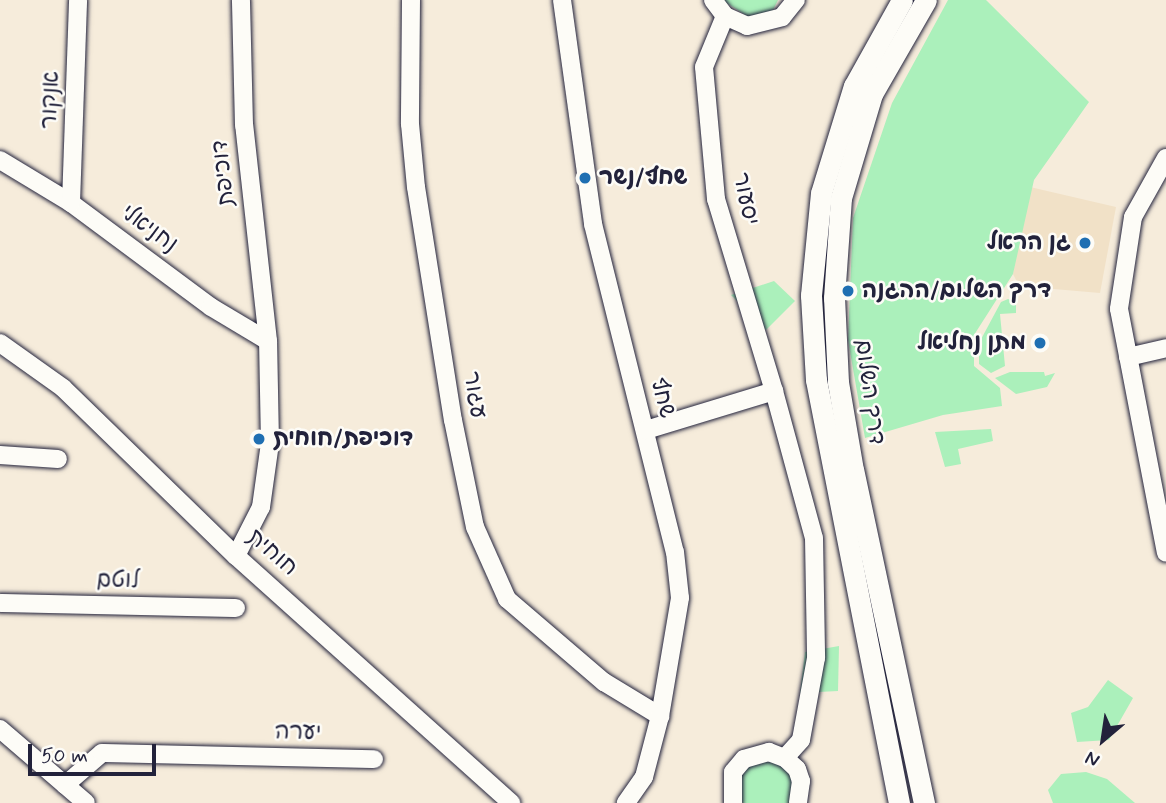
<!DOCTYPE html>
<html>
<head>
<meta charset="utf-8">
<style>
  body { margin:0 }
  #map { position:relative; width:1166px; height:803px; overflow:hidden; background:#f6ecdb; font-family:Mynerve,"Playpen Sans Hebrew",sans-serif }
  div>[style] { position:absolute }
  .built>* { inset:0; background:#f1e1c7 }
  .green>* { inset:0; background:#abf0bb }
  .roads { filter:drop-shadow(0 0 2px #22223b) drop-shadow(0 0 2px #22223b) }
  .minor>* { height:18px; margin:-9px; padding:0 9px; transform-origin:9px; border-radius:9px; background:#fdfcf7 }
  .tertiary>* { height:21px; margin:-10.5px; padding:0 10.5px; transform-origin:10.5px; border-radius:10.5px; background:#fdfcf7 }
  .dots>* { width:19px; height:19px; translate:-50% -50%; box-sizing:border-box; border:4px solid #fdfcf7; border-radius:50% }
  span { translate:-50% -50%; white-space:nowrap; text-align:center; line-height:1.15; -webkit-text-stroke:5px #fdfcf7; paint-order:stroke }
  .street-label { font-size:23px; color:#22223b }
  .poi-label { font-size:23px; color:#22223b; font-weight:700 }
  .left { translate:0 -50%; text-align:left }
  .right { translate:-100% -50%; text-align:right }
  .north { position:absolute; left:1068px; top:705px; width:70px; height:70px; -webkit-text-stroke:5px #fdfcf7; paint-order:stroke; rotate:209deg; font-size:19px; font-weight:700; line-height:28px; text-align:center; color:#22223b }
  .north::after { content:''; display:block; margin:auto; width:24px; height:32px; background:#22223b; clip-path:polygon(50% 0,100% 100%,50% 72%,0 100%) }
  .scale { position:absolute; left:28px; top:744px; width:128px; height:32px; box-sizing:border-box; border:4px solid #22223b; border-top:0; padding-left:9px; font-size:21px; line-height:24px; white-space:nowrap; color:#22223b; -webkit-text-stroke:5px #fdfcf7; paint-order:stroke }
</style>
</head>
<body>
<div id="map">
  <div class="built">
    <div style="clip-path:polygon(1030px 187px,1116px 207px,1100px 293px,1019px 286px,1013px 274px,1016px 255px)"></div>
  </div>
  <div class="green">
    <div style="clip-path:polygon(722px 0,778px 0,771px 14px,747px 16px)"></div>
    <div style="clip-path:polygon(948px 0,986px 0,1089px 102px,1034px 180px,1013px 274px,974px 335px,974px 366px,1000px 388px,1002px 406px,943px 415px,865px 438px,848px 340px,853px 218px,892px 103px)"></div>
    <div style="clip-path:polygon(774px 281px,795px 301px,766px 330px,731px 295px)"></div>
    <div style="clip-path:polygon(1008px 299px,1016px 302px,1016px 313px,1000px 314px,1005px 366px,991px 373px,979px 364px,979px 343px,1001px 302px)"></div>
    <div style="clip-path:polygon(1010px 372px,1044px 372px,1045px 376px,1055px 373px,1047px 387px,1016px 394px,995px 378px)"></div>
    <div style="clip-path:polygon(991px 429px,993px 441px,958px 449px,961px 464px,945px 467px,935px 432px)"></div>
    <div style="clip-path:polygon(839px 646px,838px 691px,800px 693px,805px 652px)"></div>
    <div style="clip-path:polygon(1108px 680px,1133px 698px,1109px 740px,1077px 742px,1071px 713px,1088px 707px)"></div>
    <div style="clip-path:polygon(760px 758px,776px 761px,790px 771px,797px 787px,792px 803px,743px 803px,735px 791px,742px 767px)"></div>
    <div style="clip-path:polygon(1086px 772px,1107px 779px,1135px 803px,1053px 803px,1048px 790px,1061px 774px)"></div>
  </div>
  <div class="roads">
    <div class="minor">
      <div style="left:411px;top:0;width:124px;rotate:90.5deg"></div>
      <div style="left:410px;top:124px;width:63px;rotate:84.6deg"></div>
      <div style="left:416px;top:187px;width:236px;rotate:81deg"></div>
      <div style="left:453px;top:420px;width:109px;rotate:78.4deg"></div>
      <div style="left:475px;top:527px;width:79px;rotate:66deg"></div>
      <div style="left:507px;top:599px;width:128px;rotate:40.6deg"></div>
      <div style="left:604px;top:682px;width:66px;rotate:31.3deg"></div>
      <div style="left:562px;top:0;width:226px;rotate:82.1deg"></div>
      <div style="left:593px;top:224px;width:338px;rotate:76deg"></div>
      <div style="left:675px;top:552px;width:46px;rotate:83.8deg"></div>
      <div style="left:680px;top:598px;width:120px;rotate:99.6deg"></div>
      <div style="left:660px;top:716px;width:63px;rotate:104.7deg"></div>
      <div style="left:644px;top:777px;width:32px;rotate:125deg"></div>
      <div style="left:713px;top:0;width:20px;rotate:53deg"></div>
      <div style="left:725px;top:16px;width:24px;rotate:24deg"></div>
      <div style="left:747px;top:26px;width:36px;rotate:-14deg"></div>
      <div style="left:782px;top:17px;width:22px;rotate:-51deg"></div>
      <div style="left:725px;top:16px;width:55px;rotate:112.4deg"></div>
      <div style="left:704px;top:67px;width:133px;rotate:84.8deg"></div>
      <div style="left:716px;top:199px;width:201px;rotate:73.2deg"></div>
      <div style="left:1166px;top:158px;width:68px;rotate:119.2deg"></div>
      <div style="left:1133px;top:217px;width:93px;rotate:98.7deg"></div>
      <div style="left:1119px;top:309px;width:248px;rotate:79.1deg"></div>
      <div style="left:0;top:160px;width:83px;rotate:31.2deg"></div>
      <div style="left:71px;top:203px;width:174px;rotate:36.6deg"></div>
      <div style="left:211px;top:307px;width:66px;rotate:30.8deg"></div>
      <div style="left:71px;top:203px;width:203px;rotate:-88deg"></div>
      <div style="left:0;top:343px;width:77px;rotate:35.5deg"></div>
      <div style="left:63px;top:388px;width:241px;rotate:44.2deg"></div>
      <div style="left:236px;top:556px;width:370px;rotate:41.9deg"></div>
      <div style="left:1128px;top:357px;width:39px;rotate:-13deg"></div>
      <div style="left:646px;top:430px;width:134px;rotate:-16.9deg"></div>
      <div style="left:774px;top:391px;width:152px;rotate:74.8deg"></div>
      <div style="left:814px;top:538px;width:120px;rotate:89deg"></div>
      <div style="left:816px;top:658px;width:83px;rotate:100.4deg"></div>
      <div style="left:801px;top:740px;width:24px;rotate:132deg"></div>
      <div style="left:0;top:455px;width:58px;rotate:3.9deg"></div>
      <div style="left:236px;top:556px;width:55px;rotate:-63deg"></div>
      <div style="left:261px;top:507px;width:65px;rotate:-82deg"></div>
      <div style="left:270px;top:443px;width:102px;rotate:-91.1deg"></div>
      <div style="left:268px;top:341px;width:217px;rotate:-96.3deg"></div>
      <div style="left:244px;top:125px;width:125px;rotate:-91.4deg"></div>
      <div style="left:0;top:603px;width:236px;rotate:1.2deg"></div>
      <div style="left:0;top:729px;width:113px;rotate:40.7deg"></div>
      <div style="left:65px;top:785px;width:49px;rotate:-40.9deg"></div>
      <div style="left:102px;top:753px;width:272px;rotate:1.3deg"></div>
      <div style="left:733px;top:803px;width:31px;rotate:-90deg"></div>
      <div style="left:733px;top:772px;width:17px;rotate:-50deg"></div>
      <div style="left:744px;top:759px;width:26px;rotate:-16deg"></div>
      <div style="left:769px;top:752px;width:17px;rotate:21deg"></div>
      <div style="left:785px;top:758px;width:16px;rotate:43deg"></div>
      <div style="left:797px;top:769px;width:13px;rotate:72deg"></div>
      <div style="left:801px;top:781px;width:22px;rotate:98deg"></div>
    </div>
    <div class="tertiary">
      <div style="left:899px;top:803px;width:431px;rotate:-101.1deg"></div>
      <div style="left:816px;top:380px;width:85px;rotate:-93.4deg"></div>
      <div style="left:811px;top:295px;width:102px;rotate:-84.4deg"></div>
      <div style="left:821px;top:193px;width:112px;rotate:-72.9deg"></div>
      <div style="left:854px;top:86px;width:98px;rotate:-60.8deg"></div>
      <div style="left:924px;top:803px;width:340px;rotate:-102deg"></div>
      <div style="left:853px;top:470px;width:89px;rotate:-99.7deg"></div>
      <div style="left:838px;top:382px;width:84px;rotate:-92.7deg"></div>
      <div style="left:834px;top:298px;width:100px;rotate:-86deg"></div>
      <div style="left:841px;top:198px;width:109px;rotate:-73.4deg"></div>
      <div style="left:872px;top:94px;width:108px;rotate:-60.1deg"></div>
    </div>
  </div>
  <div class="dots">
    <div style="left:585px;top:178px;background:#1f6fb2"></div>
    <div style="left:1085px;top:243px;background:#1f6fb2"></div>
    <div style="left:848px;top:291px;background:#1f6fb2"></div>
    <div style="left:1040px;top:343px;background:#1f6fb2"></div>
    <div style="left:259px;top:439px;background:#1f6fb2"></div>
  </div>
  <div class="street-label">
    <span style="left:51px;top:100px;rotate:-88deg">אנקור</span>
    <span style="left:224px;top:173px;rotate:-96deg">דוכיפת</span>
    <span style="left:745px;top:199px;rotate:78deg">יסעור</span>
    <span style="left:149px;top:229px;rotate:36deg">נחניאלי</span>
    <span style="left:869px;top:392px;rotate:82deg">דרך השלום</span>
    <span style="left:474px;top:395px;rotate:80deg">עגור</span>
    <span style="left:662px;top:398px;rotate:75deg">שחף</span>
    <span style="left:272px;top:553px;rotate:41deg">חוחית</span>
    <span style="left:118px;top:581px;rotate:1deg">לוטם</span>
    <span style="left:298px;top:733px;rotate:1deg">יערה</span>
  </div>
  <div class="poi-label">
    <span class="left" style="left:599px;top:178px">שחף/נשר</span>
    <span class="right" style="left:1071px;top:243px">גן הראל</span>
    <span class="left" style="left:862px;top:291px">דרך השלום/ההגנה</span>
    <span class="right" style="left:1026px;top:343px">מתן נחליאל</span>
    <span class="left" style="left:273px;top:439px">דוכיפת/חוחית</span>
  </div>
  <div class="north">N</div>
  <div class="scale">50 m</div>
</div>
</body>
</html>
